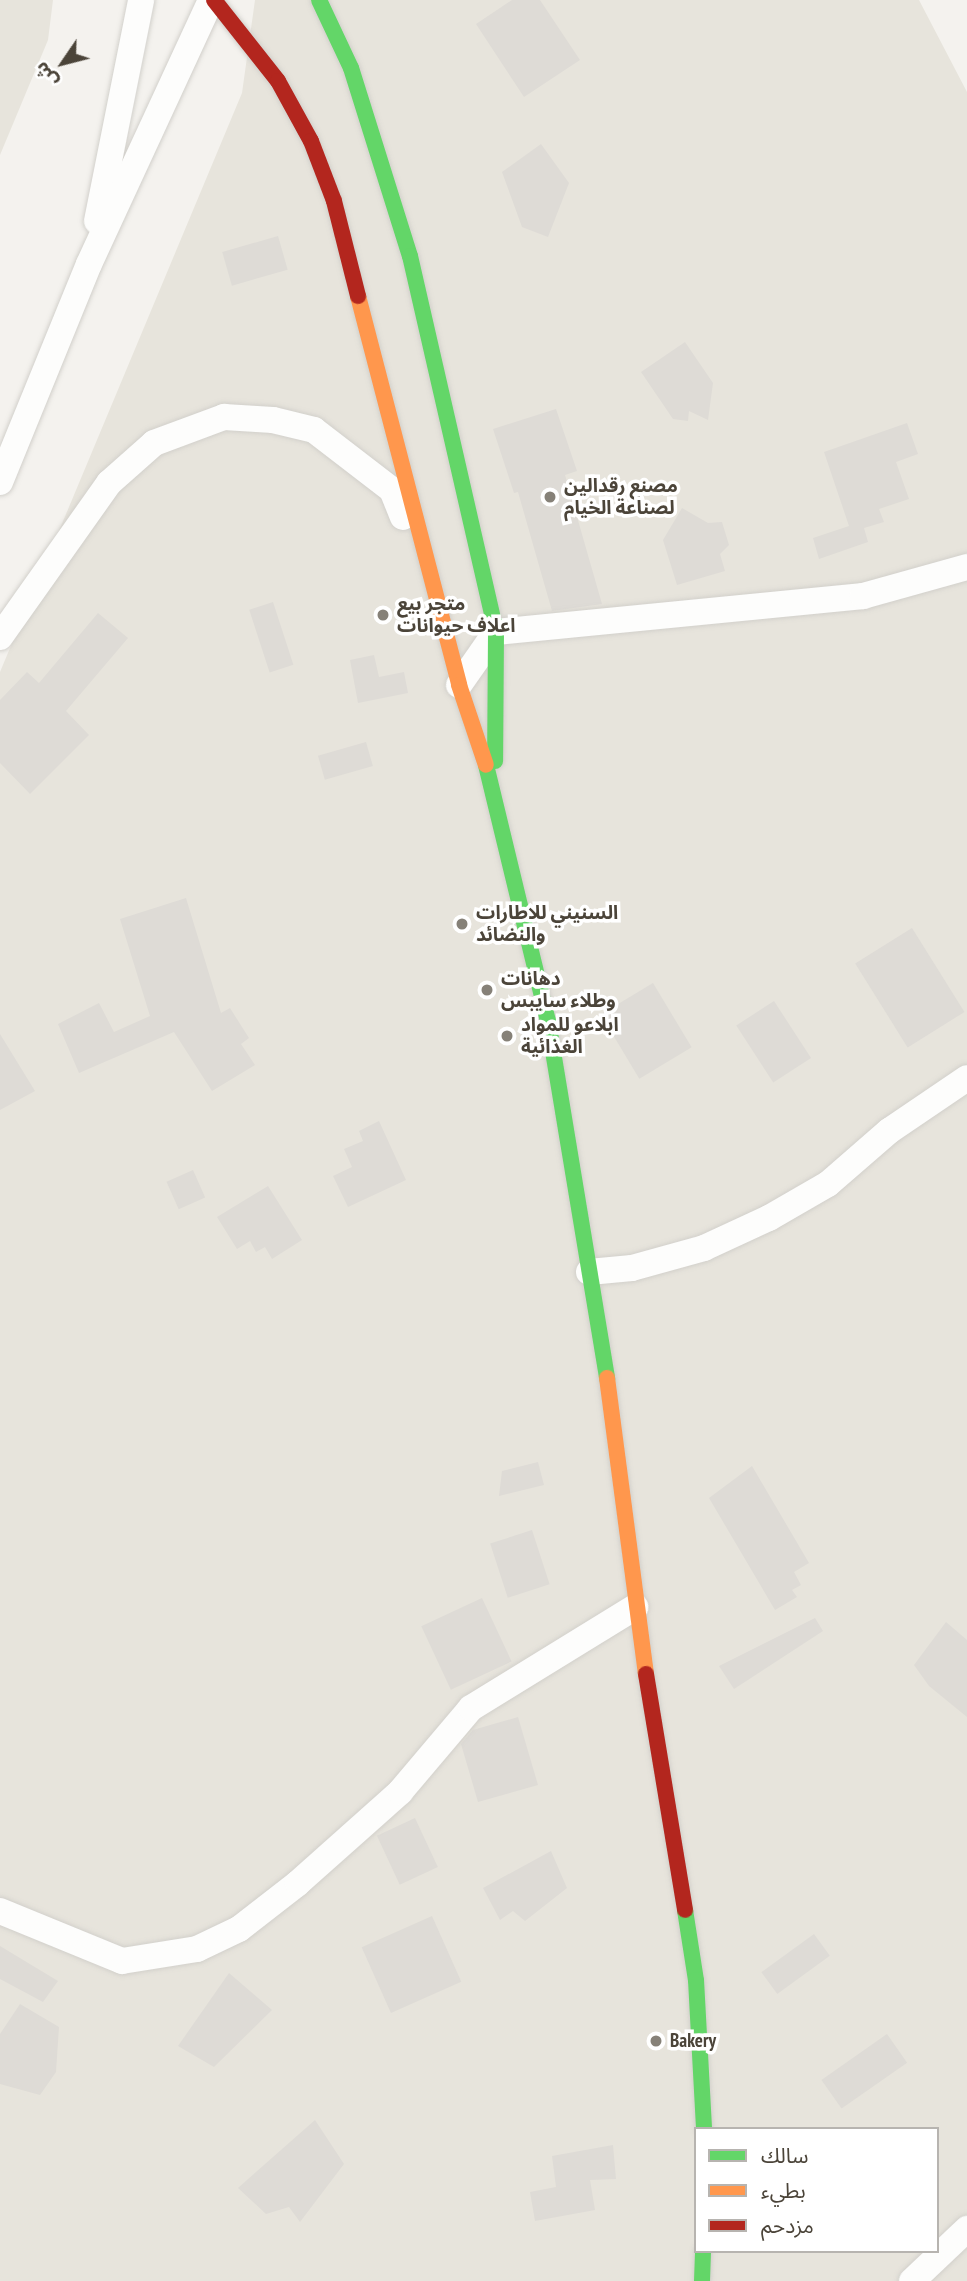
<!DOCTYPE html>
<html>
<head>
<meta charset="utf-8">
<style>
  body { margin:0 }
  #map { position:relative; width:967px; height:2281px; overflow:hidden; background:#f4f2ee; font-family:"PT Sans Narrow","Noto Sans Arabic",sans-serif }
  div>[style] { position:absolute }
  .residential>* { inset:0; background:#e7e4dc }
  .building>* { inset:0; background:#dedbd6; transform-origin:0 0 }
  .roads { filter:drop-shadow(0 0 2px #d2d0cb) drop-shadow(0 0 2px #d2d0cb) }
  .street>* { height:26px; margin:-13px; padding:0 13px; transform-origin:13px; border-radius:13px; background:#fdfdfc }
  .fast>* { height:16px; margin:-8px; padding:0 8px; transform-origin:8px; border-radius:8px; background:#63d668 }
  .slow>* { height:16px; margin:-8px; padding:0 8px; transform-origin:8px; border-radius:8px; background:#ff974d }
  .jam>* { height:16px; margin:-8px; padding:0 8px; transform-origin:8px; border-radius:8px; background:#b3261e }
  .dots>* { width:19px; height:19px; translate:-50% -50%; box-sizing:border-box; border:4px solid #fff; border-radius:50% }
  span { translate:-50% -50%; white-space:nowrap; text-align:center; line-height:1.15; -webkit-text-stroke:7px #fff; paint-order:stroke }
  .poi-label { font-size:19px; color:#4b4439; font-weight:700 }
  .left { translate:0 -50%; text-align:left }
  .legend { position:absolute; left:694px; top:2127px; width:245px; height:126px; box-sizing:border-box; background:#fff; border:2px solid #b7b4b0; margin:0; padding:9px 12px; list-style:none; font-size:21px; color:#4b4439 }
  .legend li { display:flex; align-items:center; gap:14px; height:35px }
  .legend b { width:35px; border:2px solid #b7b4b0 }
  .north { position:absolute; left:28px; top:28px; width:70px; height:70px; -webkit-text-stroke:5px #fff; paint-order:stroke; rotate:235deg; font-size:19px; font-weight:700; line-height:28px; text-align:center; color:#4b4439 }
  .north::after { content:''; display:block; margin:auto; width:24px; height:32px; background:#4b4439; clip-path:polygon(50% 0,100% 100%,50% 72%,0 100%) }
</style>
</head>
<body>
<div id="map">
  <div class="residential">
    <div style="clip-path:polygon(0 0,53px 0,48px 40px,0 155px)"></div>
    <div style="clip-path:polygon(evenodd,255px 0,919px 0,967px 92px,967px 2281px,0 2281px,0 672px,242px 93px,255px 0,696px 2129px,937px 2129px,937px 2251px,696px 2251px,696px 2129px)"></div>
  </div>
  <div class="building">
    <div style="clip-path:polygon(512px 0,540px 0,580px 60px,524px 97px,476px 24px)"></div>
    <div style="clip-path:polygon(541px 144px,569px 183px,548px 237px,522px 227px,502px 172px)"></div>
    <div style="left:278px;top:236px;width:35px;height:58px;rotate:74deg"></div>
    <div style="clip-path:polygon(685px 342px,713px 383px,708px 420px,689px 411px,688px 421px,673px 419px,641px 372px)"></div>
    <div style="clip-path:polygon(556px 409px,577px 471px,565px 475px,602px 604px,552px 611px,518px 492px,514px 493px,493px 429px)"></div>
    <div style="clip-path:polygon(907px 423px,918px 454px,896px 462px,909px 499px,879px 509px,884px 522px,864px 528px,868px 542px,819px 559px,813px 538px,849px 526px,824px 452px)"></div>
    <div style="clip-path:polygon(682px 508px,708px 523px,722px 522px,729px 545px,720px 554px,725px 571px,677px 585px,663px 540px)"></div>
    <div style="left:273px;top:602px;width:66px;height:25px;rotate:72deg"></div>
    <div style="clip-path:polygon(98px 613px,128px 638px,66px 711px,89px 735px,30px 794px,0 763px,0 700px,27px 672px,39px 683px)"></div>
    <div style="clip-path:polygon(374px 655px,379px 677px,404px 672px,408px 693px,358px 703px,350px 660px)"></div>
    <div style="left:366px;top:742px;width:25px;height:50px;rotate:74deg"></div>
    <div style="clip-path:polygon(186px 898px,221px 1013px,230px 1008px,249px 1038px,241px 1044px,255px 1065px,212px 1091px,174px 1032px,79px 1073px,58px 1024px,99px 1003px,114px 1032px,150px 1016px,120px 919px)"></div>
    <div style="left:912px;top:928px;width:99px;height:67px;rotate:58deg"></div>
    <div style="left:653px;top:983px;width:75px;height:61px;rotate:59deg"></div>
    <div style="left:774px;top:1001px;width:68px;height:45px;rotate:57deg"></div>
    <div style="clip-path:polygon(0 1034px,35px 1091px,0 1110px)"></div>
    <div style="clip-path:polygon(379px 1121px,406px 1180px,348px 1207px,333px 1176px,352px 1167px,344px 1149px,363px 1141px,359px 1131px)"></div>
    <div style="left:193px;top:1170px;width:30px;height:29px;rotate:66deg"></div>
    <div style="clip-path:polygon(268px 1186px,302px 1240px,272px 1259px,265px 1247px,256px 1252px,250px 1241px,237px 1249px,217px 1217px)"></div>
    <div style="clip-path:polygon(538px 1462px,544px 1485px,499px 1496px,502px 1471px)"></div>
    <div style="clip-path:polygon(752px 1466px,809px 1563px,794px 1572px,801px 1585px,792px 1590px,797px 1597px,775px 1610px,709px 1498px)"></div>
    <div style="left:532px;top:1530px;width:57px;height:44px;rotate:72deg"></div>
    <div style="left:482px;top:1598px;width:70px;height:67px;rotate:65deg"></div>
    <div style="clip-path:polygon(815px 1618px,823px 1631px,734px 1689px,719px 1666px)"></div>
    <div style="clip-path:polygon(946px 1622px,967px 1640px,967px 1717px,929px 1686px,914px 1665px)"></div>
    <div style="clip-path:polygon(518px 1717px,538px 1785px,478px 1802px,461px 1744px,473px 1730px)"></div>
    <div style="left:415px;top:1818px;width:54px;height:42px;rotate:65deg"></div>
    <div style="clip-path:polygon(551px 1851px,567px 1888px,525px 1921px,513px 1911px,500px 1920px,483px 1888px)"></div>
    <div style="left:432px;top:1916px;width:72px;height:77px;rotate:66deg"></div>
    <div style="left:814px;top:1934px;width:27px;height:65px;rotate:54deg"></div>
    <div style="clip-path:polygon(0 1946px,58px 1981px,43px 2002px,0 1979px)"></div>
    <div style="clip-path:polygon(229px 1973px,272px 2010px,214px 2067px,178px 2046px)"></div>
    <div style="clip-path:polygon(20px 2004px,59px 2027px,56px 2072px,40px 2095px,0 2084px,0 2034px)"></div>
    <div style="left:887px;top:2034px;width:35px;height:80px;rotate:55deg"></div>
    <div style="clip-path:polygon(315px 2120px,344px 2164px,300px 2222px,289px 2207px,266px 2214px,238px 2188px)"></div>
    <div style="clip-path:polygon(613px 2145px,616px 2179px,590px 2180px,595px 2210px,535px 2221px,530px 2192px,556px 2187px,552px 2156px)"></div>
  </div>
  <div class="roads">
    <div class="street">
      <div style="left:97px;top:221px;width:225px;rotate:-78.7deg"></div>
      <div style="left:0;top:482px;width:235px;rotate:-67.8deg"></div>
      <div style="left:89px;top:264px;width:291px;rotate:-65.2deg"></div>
      <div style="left:0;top:637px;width:189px;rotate:-54.7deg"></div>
      <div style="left:109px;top:483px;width:60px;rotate:-41.6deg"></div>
      <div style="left:154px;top:443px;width:75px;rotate:-20.4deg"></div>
      <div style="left:224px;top:417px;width:49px;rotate:3.5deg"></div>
      <div style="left:273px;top:420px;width:42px;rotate:13.7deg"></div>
      <div style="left:314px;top:430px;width:98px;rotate:37.6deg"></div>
      <div style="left:392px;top:490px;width:29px;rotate:68deg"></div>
      <div style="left:459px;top:685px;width:65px;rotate:-55.1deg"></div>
      <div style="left:496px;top:632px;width:369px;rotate:-5.6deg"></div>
      <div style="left:863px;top:596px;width:108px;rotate:-15.6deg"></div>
      <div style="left:589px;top:1272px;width:43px;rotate:-5.3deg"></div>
      <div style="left:632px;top:1268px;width:75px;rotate:-15.5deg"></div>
      <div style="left:704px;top:1248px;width:72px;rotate:-24.8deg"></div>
      <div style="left:769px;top:1218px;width:68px;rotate:-30deg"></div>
      <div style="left:828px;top:1184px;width:81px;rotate:-41deg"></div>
      <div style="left:889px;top:1131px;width:94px;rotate:-34.2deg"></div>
      <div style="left:0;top:1911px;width:132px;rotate:22.3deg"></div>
      <div style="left:122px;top:1961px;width:76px;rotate:-9.1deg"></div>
      <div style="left:197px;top:1949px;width:47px;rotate:-25.5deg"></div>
      <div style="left:239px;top:1929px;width:75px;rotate:-37.9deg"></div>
      <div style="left:298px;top:1883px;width:137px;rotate:-41.7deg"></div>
      <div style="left:400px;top:1792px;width:110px;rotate:-49.8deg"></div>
      <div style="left:471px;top:1708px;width:193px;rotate:-31.6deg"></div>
      <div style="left:912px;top:2281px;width:76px;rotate:-43.4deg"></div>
    </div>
    <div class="fast">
      <div style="left:319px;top:0;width:75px;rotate:64.8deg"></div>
      <div style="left:351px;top:68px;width:197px;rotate:72.6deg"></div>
      <div style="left:410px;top:256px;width:386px;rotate:77.1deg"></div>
      <div style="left:496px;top:632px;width:129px;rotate:90.4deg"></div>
      <div style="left:486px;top:765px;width:263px;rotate:76.4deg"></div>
      <div style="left:548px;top:1021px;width:362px;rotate:80.6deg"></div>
      <div style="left:685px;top:1910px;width:71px;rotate:81.1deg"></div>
      <div style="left:696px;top:1980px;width:149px;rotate:86.9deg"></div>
      <div style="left:702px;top:2281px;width:30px;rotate:-88deg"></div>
    </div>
    <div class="slow">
      <div style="left:358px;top:296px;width:402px;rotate:75.4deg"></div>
      <div style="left:459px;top:685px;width:84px;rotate:71.4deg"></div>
      <div style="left:607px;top:1378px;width:299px;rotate:82.5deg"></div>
    </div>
    <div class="jam">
      <div style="left:214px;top:0;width:103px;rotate:51.7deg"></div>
      <div style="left:278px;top:81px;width:68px;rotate:61.2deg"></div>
      <div style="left:311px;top:141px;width:64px;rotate:69deg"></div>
      <div style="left:334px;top:201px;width:98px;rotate:75.8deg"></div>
      <div style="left:646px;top:1674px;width:239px;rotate:80.6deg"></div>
    </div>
  </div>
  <div class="dots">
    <div style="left:550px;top:497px;background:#868178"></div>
    <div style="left:383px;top:615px;background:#868178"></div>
    <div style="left:462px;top:924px;background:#868178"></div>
    <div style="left:487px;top:990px;background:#868178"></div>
    <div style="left:507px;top:1036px;background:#868178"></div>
    <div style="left:656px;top:2041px;background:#868178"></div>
  </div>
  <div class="poi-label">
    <span class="left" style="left:564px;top:497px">مصنع رقدالين<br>لصناعة الخيام</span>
    <span class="left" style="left:397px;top:615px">متجر بيع<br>اعلاف حيوانات</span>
    <span class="left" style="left:476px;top:924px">السنيني للاطارات<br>والنضائد</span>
    <span class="left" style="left:501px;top:990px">دهانات<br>وطلاء سايبس</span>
    <span class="left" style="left:521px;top:1036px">ابلاعو للمواد<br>الغذائية</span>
    <span class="left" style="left:670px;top:2041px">Bakery</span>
  </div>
  <ul class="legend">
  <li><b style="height:9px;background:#63d668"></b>سالك</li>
  <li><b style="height:9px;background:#ff974d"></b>بطيء</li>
  <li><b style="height:9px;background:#b3261e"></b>مزدحم</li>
  </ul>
  <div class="north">ش</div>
</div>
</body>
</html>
